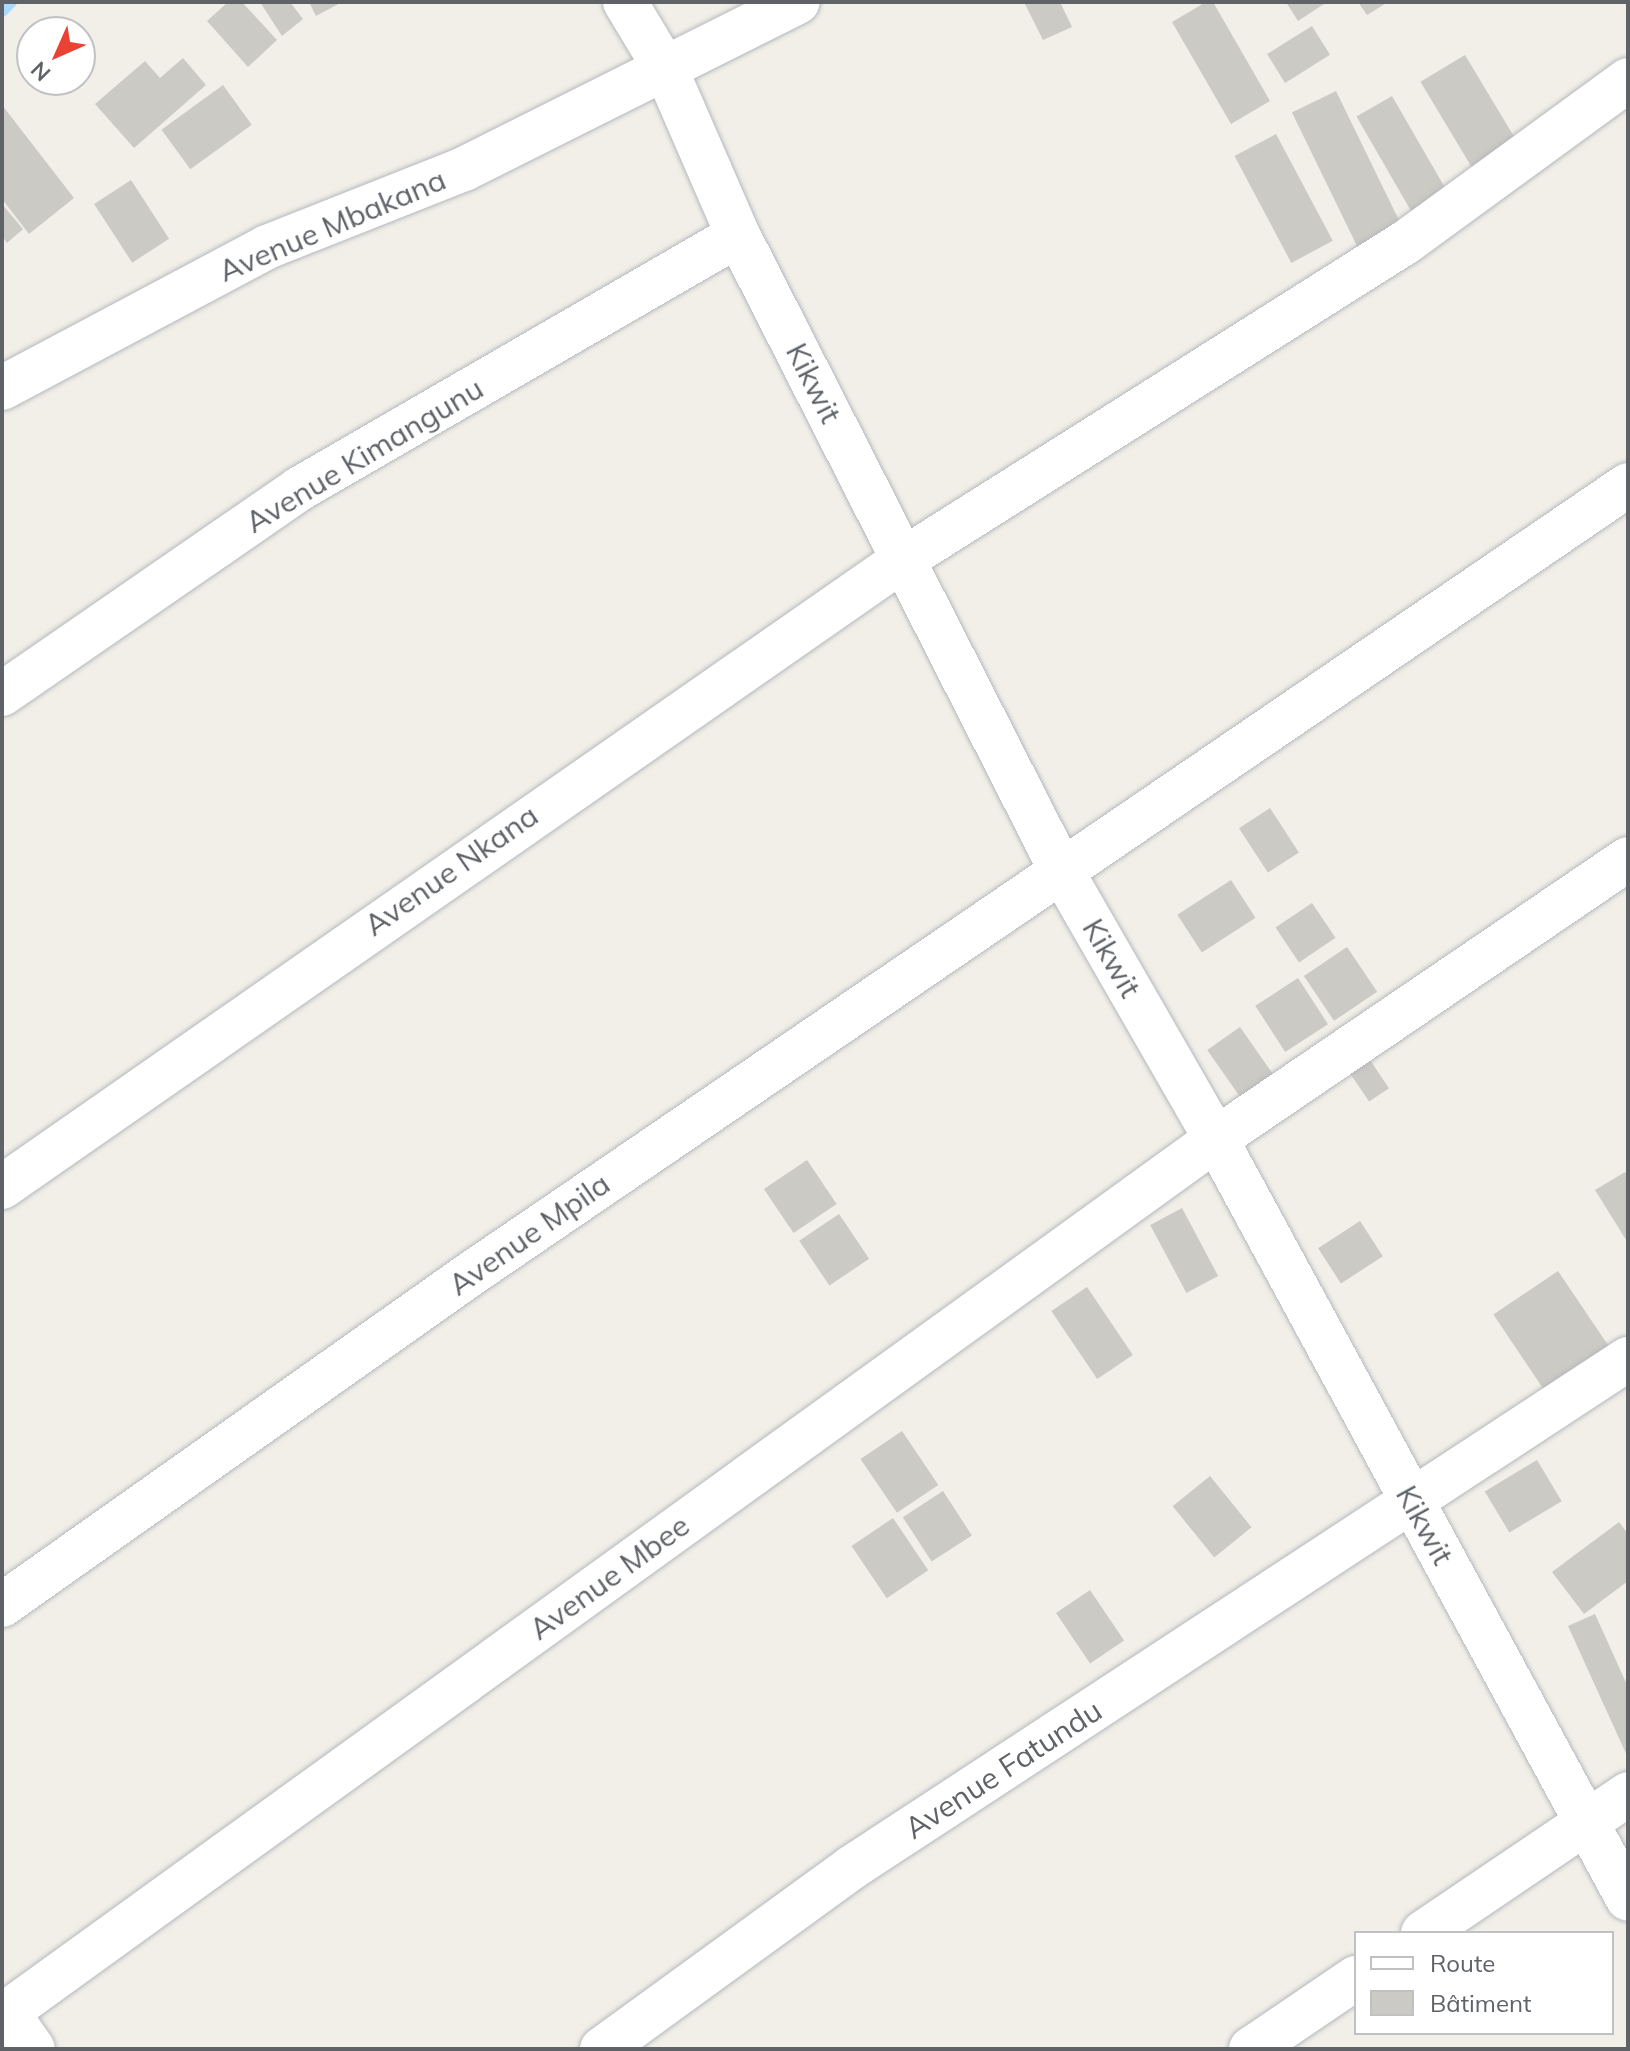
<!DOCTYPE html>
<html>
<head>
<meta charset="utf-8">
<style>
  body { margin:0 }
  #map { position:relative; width:1630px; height:2051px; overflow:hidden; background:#f1efe8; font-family:Mulish,sans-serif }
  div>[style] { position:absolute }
  .stream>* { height:12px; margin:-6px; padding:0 6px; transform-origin:6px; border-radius:6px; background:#aadaff }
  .building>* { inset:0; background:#cccac5; transform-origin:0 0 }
  .roads { filter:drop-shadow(0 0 2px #b5b8bc) drop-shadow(0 0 2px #b5b8bc) }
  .street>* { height:44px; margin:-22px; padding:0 22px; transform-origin:22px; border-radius:22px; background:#fff }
  .secondary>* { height:44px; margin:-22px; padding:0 22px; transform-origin:22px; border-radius:22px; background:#fff }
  span { translate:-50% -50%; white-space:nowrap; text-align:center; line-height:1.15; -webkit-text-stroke:6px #fff; paint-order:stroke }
  .street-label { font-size:30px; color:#5f6368 }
  .frame { position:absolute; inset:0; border:4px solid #5f6368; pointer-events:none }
  .legend { position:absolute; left:1354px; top:1931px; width:260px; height:104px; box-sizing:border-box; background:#fff; border:2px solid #bfc1c3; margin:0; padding:10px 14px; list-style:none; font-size:24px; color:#5f6368 }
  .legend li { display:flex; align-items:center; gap:16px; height:40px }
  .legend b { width:40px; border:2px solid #bfc1c3 }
  .north { position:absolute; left:16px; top:16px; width:80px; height:80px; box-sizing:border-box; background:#fff; border:2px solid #bfc1c3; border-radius:50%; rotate:225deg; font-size:22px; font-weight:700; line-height:32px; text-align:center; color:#5f6368 }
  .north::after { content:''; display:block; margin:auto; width:28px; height:36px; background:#ea4335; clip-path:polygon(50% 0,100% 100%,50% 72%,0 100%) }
</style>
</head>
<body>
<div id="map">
  <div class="stream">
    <div style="left:2px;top:11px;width:13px;rotate:-45deg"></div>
  </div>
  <div class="building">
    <div style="clip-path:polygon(228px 2px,242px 2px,277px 40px,248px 67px,207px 21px)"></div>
    <div style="clip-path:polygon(260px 2px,290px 2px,303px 19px,282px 36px)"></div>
    <div style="clip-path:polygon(309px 2px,342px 2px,316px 16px)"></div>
    <div style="clip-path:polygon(1024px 2px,1060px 2px,1072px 27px,1043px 40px)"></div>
    <div style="clip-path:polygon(1206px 2px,1213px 2px,1270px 101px,1231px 124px,1172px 22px)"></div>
    <div style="clip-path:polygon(1286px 2px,1327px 2px,1298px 21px)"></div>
    <div style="clip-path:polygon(1358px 2px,1388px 2px,1367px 15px)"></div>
    <div style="left:1312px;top:26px;width:34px;height:53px;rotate:58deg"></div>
    <div style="left:1465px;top:55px;width:102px;height:52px;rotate:59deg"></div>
    <div style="clip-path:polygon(183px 58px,206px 85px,134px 148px,95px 104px,145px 61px,160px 78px)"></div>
    <div style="left:223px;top:85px;width:49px;height:76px;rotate:54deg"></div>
    <div style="left:1336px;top:91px;width:149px;height:49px;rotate:64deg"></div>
    <div style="left:1392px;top:96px;width:112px;height:41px;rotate:60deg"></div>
    <div style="clip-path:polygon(2px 105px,74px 198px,29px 234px,2px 199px)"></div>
    <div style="left:1276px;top:134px;width:121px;height:47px;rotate:62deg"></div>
    <div style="left:131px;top:180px;width:70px;height:44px;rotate:57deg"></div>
    <div style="clip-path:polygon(2px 204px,23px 229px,7px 243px,2px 236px)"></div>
    <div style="left:1270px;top:808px;width:53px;height:37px;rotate:57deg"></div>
    <div style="left:1231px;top:880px;width:45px;height:64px;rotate:57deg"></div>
    <div style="left:1312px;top:903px;width:42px;height:44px;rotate:56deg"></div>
    <div style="left:1347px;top:947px;width:54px;height:52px;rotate:56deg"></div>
    <div style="left:1298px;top:978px;width:55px;height:51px;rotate:57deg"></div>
    <div style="left:1240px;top:1027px;width:58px;height:40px;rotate:55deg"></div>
    <div style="left:1370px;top:1060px;width:34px;height:24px;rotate:56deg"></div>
    <div style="left:807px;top:1160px;width:53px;height:52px;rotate:56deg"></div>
    <div style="clip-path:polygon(1625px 1172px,1628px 1176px,1628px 1243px,1595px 1190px)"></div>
    <div style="left:1182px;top:1208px;width:77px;height:36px;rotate:62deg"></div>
    <div style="left:839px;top:1214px;width:54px;height:48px;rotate:56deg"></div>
    <div style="left:1360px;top:1221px;width:42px;height:50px;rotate:57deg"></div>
    <div style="left:1558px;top:1271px;width:92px;height:78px;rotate:56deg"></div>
    <div style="left:1087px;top:1287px;width:82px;height:43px;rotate:56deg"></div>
    <div style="left:902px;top:1431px;width:65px;height:50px;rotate:56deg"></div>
    <div style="left:1537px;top:1460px;width:48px;height:61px;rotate:59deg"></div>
    <div style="left:1210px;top:1476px;width:66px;height:48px;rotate:51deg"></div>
    <div style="left:943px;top:1491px;width:53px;height:48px;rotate:57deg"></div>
    <div style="left:893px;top:1518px;width:63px;height:50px;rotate:56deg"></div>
    <div style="clip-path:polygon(1619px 1522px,1628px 1534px,1628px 1581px,1584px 1614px,1552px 1572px)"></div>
    <div style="left:1090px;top:1590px;width:61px;height:41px;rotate:56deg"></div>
    <div style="clip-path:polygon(1595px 1614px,1628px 1687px,1628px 1758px,1568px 1626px)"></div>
  </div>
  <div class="roads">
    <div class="street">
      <div style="left:2px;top:388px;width:300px;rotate:-28deg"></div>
      <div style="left:267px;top:247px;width:212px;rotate:-21.6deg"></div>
      <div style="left:464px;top:169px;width:373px;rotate:-26.6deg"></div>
      <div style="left:2px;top:694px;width:361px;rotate:-34.6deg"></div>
      <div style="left:299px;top:489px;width:507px;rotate:-30.05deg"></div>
      <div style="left:2px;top:1187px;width:1099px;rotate:-34.85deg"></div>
      <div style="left:904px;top:559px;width:594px;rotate:-32.27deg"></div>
      <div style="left:1406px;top:242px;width:275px;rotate:-36.1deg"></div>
      <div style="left:2px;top:1605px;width:575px;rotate:-35.24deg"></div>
      <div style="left:472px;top:1273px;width:1399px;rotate:-34.28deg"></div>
      <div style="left:1423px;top:1933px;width:248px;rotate:-34.1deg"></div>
      <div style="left:7px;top:2012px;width:45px;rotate:54.9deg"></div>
      <div style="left:2px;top:2016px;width:1498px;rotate:-35.84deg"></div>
      <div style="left:1216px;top:1139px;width:498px;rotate:-34.2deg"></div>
      <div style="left:602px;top:2049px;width:308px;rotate:-36deg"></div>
      <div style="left:851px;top:1868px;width:929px;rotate:-33.23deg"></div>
      <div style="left:1251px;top:2049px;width:127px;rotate:-34.1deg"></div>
    </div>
    <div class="secondary">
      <div style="left:625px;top:2px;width:82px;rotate:59deg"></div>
      <div style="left:667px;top:72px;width:178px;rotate:66.5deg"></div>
      <div style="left:738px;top:235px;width:710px;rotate:63.04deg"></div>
      <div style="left:1060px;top:868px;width:313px;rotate:60.1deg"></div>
      <div style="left:1216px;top:1139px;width:864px;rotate:61.54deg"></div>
    </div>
  </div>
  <div class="street-label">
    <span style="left:332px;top:225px;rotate:-23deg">Avenue Mbakana</span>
    <span style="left:814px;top:383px;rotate:63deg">Kikwit</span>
    <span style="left:364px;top:455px;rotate:-31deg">Avenue Kimangunu</span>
    <span style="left:451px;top:870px;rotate:-35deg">Avenue Nkana</span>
    <span style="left:1112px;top:958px;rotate:60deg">Kikwit</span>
    <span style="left:529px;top:1234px;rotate:-35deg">Avenue Mpila</span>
    <span style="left:1425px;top:1525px;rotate:61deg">Kikwit</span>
    <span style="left:609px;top:1577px;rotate:-36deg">Avenue Mbee</span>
    <span style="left:1003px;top:1769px;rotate:-33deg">Avenue Fatundu</span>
  </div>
  <div class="frame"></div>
  <ul class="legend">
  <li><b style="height:10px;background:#fff"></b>Route</li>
  <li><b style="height:22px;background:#cccac5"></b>Bâtiment</li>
  </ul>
  <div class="north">N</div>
</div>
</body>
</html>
